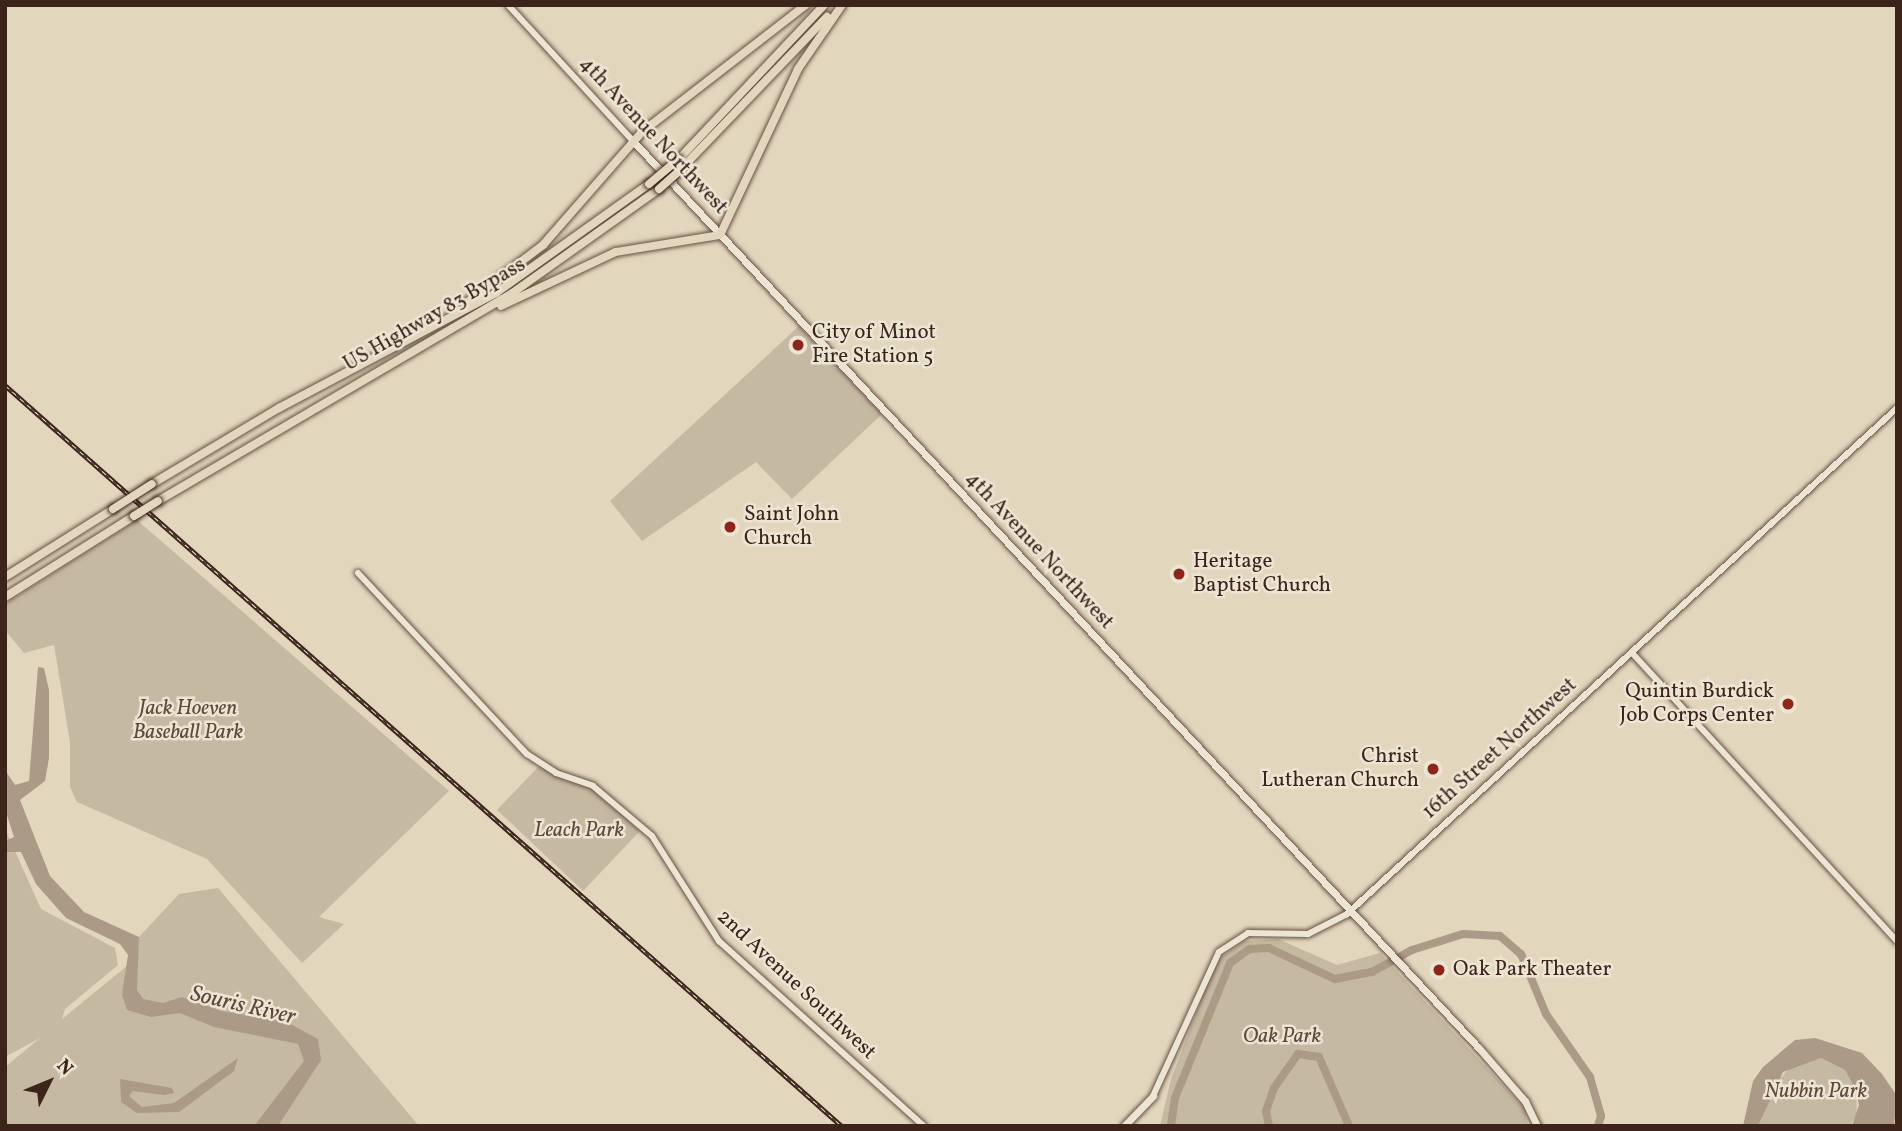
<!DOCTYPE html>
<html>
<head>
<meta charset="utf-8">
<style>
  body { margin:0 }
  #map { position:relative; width:1902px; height:1131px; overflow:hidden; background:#e2d7bd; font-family:Vollkorn,serif }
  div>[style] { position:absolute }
  .green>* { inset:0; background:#c6b9a1 }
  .water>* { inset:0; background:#aa9a86 }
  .river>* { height:8px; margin:-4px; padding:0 4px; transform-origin:4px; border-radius:4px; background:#aa9a86 }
  .roads { filter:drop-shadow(0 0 2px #665144) drop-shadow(0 0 2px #665144) }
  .tertiary>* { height:6px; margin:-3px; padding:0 3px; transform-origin:3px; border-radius:3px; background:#ece5d4 }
  .secondary>* { height:7px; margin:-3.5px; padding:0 3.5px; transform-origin:3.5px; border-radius:3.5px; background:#ece5d4 }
  .trunk>* { height:8px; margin:-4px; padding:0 4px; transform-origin:4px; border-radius:4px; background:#e2d7bd }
  .rail>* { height:4.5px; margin-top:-2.25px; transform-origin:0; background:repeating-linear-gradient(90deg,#ece5d4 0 5px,#3d241b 0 10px); box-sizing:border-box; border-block:2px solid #3d241b }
  .bridges { filter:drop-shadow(0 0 2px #3d241b) drop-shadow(0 0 2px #3d241b) }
  .trunk-bridge>* { height:8px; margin:-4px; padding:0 4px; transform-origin:4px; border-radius:4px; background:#e2d7bd }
  .dots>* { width:19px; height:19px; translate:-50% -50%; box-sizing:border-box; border:4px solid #ece5d4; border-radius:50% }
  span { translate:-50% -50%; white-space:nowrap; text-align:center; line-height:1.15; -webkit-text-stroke:5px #ece5d4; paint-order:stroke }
  .street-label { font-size:21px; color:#3d241b }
  .poi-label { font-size:21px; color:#3d241b }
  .left { translate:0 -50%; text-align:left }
  .right { translate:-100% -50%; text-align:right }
  .park-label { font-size:21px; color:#5f493c; font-style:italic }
  .water-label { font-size:23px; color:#5e473b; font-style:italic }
  .frame { position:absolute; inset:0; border:7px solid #3d241b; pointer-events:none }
  .north { position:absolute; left:14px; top:1047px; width:70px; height:70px; -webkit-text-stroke:5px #ece5d4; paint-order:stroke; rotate:47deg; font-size:19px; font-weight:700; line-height:28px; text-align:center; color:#3d241b }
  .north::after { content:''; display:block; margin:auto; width:24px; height:32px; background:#3d241b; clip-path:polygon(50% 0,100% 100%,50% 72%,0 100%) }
</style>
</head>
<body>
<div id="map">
  <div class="green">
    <div style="clip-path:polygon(799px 326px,882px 414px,792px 499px,756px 462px,642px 541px,610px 501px)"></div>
    <div style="clip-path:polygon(137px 520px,449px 791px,319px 917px,344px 924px,302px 963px,207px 859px,77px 802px,70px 787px,70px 742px,54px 645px,24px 653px,5px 630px,5px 604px)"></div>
    <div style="clip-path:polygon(538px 767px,593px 787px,640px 831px,583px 891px,497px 810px)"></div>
    <div style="clip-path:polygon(5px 829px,41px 909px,115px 948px,118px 965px,65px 1009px,62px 1019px,128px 965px,139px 937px,179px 894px,218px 888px,419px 1126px,5px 1126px,5px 1067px,40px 1038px,5px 1057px)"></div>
    <div style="clip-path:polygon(1278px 939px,1337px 965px,1380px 953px,1525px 1109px,1528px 1126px,1160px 1126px,1171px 1079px,1216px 961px,1244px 941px)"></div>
    <div style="clip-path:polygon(1821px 1058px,1845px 1070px,1856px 1091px,1857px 1115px,1850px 1126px,1758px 1126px,1777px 1082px,1793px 1064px)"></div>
  </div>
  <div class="water">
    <div style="clip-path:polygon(38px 667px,44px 668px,49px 690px,49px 758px,45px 781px,20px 800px,50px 876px,84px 912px,139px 937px,137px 990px,143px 999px,163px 1003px,182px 997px,221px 1011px,285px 1021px,318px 1039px,321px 1060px,278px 1126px,254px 1126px,304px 1061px,298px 1044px,214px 1027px,180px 1013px,151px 1017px,127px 1010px,122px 995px,128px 955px,120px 944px,66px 918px,36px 884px,21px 852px,5px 852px,5px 841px,14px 837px,5px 809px,5px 770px,15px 785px,29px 781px)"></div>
    <div style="clip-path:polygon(1815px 1038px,1862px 1053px,1882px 1074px,1897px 1096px,1894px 1126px,1852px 1126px,1859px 1105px,1856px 1091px,1845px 1070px,1821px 1058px,1783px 1072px,1758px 1126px,1743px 1126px,1753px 1081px,1763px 1067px,1795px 1040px)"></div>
    <div style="clip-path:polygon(238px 1058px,234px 1071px,179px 1112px,137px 1113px,121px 1102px,120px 1079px,172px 1088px,174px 1093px,164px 1095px,133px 1091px,129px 1096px,142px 1107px,174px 1103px)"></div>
  </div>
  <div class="river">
    <div style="left:1171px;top:1126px;width:28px;rotate:-82deg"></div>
    <div style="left:1175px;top:1098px;width:146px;rotate:-67.8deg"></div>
    <div style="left:1230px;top:963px;width:24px;rotate:-36deg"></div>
    <div style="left:1249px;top:949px;width:20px;rotate:-3deg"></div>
    <div style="left:1269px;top:948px;width:73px;rotate:25.2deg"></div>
    <div style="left:1335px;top:979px;width:38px;rotate:-11deg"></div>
    <div style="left:1372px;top:972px;width:46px;rotate:-28.8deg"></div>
    <div style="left:1412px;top:950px;width:53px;rotate:-17.4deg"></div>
    <div style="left:1463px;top:934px;width:37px;rotate:3deg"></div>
    <div style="left:1500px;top:936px;width:28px;rotate:41deg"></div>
    <div style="left:1521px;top:954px;width:65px;rotate:67.4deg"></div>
    <div style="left:1546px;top:1014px;width:77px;rotate:55.1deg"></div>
    <div style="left:1590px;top:1077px;width:41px;rotate:74.2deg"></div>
    <div style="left:1601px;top:1116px;width:10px;rotate:107deg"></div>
    <div style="left:1269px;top:1126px;width:15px;rotate:-101deg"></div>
    <div style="left:1266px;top:1111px;width:24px;rotate:-71deg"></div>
    <div style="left:1274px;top:1088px;width:42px;rotate:-54.8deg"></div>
    <div style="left:1298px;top:1054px;width:21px;rotate:8deg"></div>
    <div style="left:1319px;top:1057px;width:75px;rotate:66.5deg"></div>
  </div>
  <div class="roads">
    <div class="tertiary">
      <div style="left:508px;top:5px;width:185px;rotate:47.4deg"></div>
      <div style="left:358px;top:573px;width:248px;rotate:47deg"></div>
      <div style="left:527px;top:754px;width:35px;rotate:33deg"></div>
      <div style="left:556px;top:773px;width:39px;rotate:19deg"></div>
      <div style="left:593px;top:786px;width:77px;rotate:40.3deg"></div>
      <div style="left:652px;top:836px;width:125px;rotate:57.5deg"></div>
      <div style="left:719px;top:941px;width:276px;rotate:42.1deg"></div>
      <div style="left:1633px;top:654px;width:390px;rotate:47.4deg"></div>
      <div style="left:1153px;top:1096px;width:158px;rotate:-65.4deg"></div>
      <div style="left:1219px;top:952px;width:35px;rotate:-33deg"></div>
      <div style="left:1248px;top:933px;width:60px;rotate:1deg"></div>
      <div style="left:1308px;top:934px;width:44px;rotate:-27.1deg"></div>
      <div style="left:1347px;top:914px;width:747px;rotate:-42.61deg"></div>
    </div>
    <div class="secondary">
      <div style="left:633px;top:141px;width:1239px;rotate:47deg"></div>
      <div style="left:1478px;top:1047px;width:72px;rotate:49deg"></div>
      <div style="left:1525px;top:1101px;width:28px;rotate:64deg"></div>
      <div style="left:1124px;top:1126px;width:42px;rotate:-46deg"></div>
    </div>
    <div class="trunk">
      <div style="left:679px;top:159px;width:212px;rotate:-46.7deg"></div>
      <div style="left:681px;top:169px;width:211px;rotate:-46.2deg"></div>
      <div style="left:465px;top:304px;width:98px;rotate:-37.1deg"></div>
      <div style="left:543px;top:245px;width:150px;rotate:-48.8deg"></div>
      <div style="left:642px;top:132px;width:207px;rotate:-37.8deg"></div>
      <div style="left:501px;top:306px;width:127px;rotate:-25.2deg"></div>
      <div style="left:616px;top:252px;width:105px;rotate:-9.3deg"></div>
      <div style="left:720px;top:235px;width:183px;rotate:-64.8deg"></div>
      <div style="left:798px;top:69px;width:78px;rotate:-55.5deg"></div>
      <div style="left:152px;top:484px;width:148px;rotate:-30.9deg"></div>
      <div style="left:279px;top:408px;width:246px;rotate:-27.9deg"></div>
      <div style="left:496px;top:293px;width:188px;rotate:-35.5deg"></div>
      <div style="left:158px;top:501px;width:413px;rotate:-30.4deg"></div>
      <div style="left:514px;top:292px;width:178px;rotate:-35.4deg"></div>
      <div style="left:5px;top:577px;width:128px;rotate:-32.2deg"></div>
      <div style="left:5px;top:597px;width:152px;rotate:-32.1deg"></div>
    </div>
  </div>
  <div class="rail">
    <div style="left:5px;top:385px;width:1118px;rotate:41.52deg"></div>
  </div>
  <div class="bridges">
    <div class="trunk-bridge">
      <div style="left:649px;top:184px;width:39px;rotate:-40deg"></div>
      <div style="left:659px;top:189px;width:30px;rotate:-42deg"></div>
      <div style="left:113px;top:509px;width:46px;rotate:-32.7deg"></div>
      <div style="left:134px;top:516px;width:28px;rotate:-32deg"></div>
    </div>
  </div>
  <div class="dots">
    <div style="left:798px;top:345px;background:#8f2418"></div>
    <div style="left:730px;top:527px;background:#8f2418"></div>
    <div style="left:1179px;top:574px;background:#8f2418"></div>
    <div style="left:1788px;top:704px;background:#8f2418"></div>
    <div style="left:1433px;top:769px;background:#8f2418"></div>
    <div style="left:1439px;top:970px;background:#8f2418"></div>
  </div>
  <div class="street-label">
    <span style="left:653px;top:136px;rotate:47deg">4th Avenue Northwest</span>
    <span style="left:435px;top:315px;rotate:-30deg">US Highway 83 Bypass</span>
    <span style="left:1039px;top:551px;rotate:47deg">4th Avenue Northwest</span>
    <span style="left:1500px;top:749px;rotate:-42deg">16th Street Northwest</span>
    <span style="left:796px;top:985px;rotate:43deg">2nd Avenue Southwest</span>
  </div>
  <div class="poi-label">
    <span class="left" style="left:812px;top:345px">City of Minot<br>Fire Station 5</span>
    <span class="left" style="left:744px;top:527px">Saint John<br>Church</span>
    <span class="left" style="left:1193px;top:574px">Heritage<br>Baptist Church</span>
    <span class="right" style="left:1774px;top:704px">Quintin Burdick<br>Job Corps Center</span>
    <span class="right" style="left:1419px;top:769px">Christ<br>Lutheran Church</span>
    <span class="left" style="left:1453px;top:970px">Oak Park Theater</span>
  </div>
  <div class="park-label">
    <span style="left:188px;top:721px">Jack Hoeven<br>Baseball Park</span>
    <span style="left:579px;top:831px">Leach Park</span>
    <span style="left:1282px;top:1037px">Oak Park</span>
    <span style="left:1816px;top:1092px">Nubbin Park</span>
  </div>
  <div class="water-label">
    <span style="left:243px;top:1006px;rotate:13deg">Souris River</span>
  </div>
  <div class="frame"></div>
  <div class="north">N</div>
</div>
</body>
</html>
